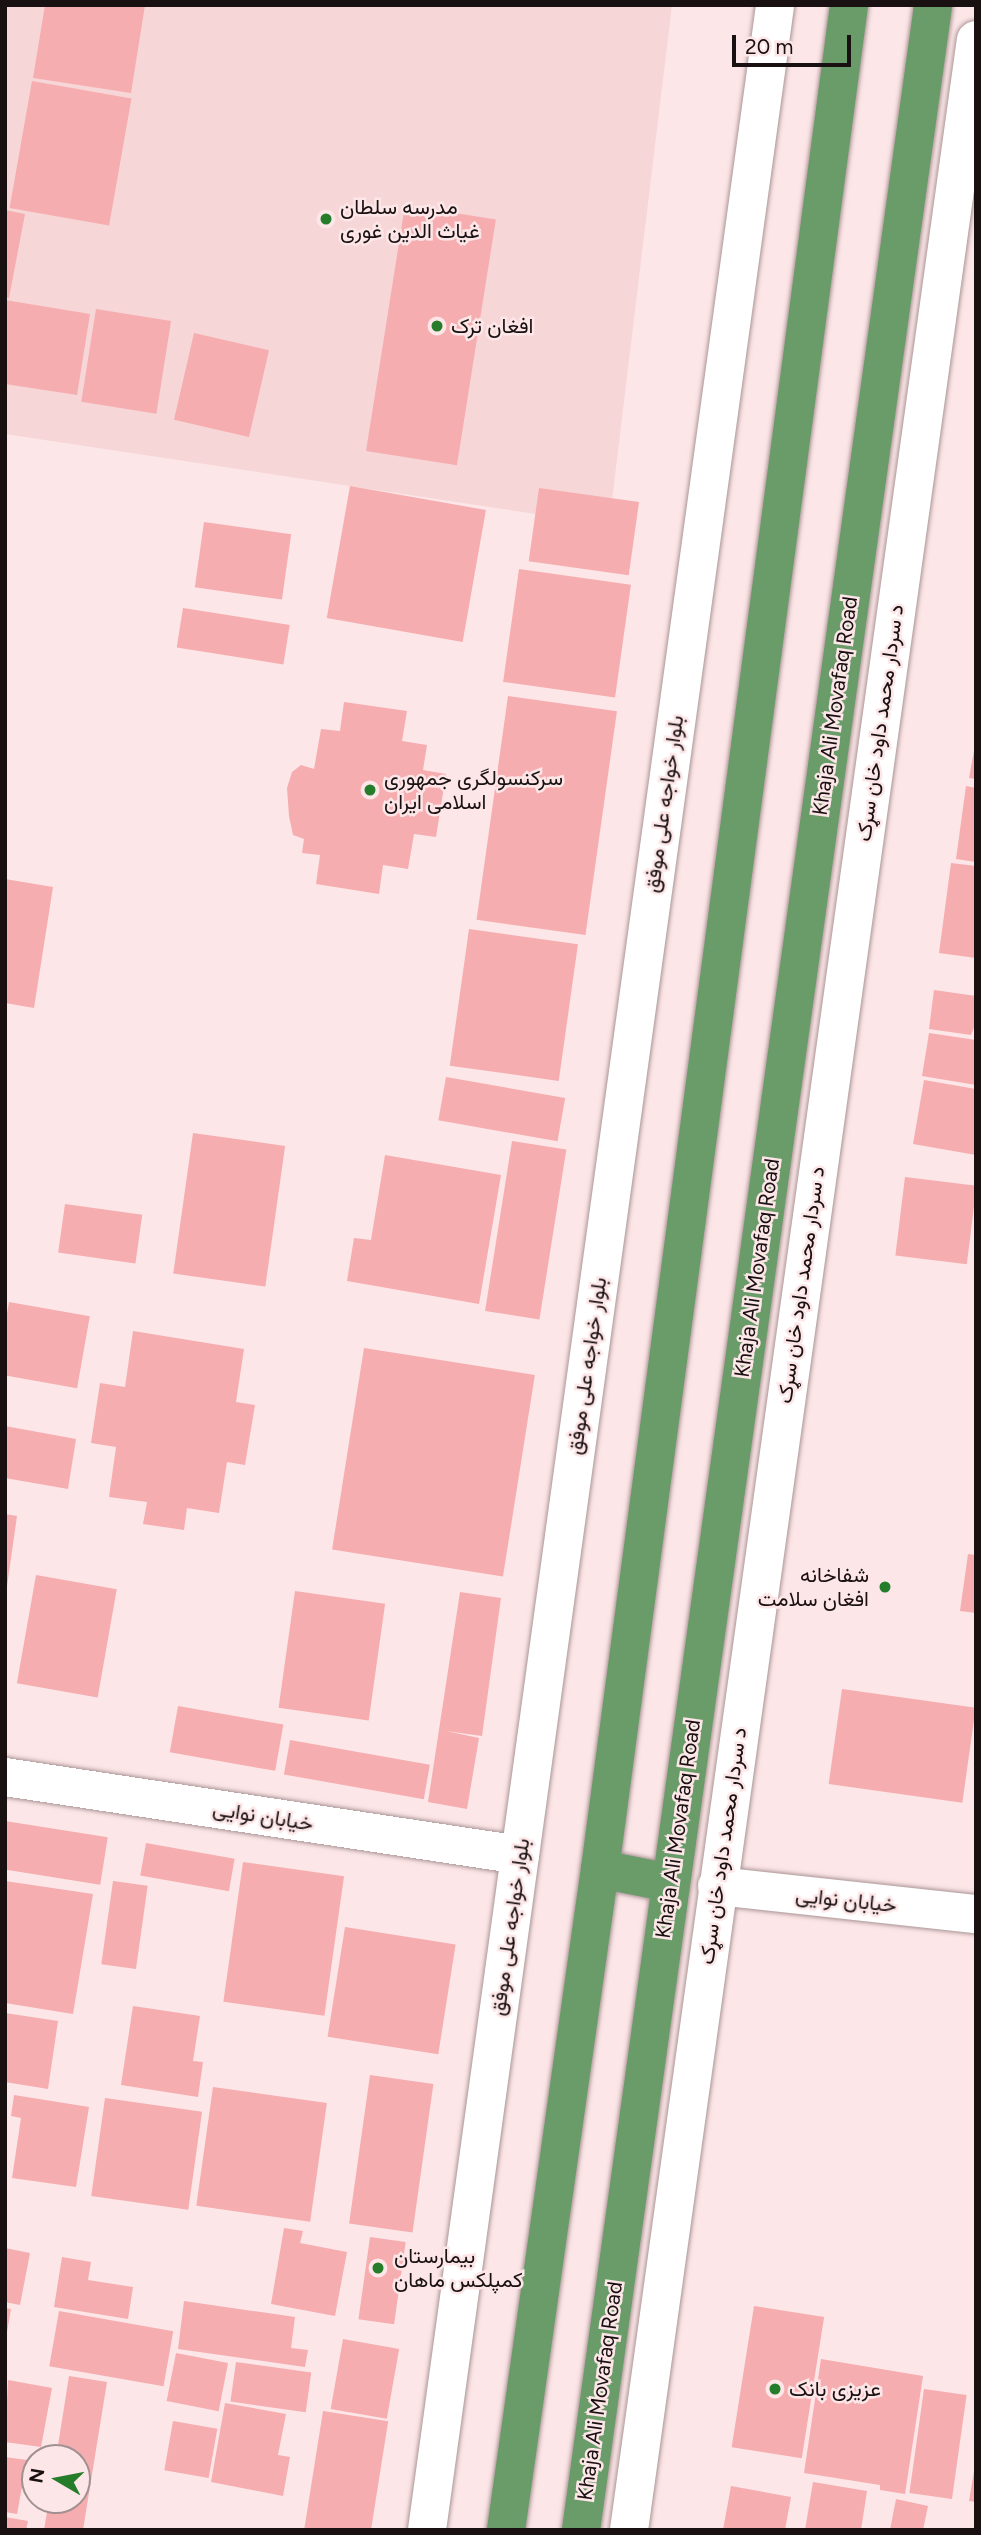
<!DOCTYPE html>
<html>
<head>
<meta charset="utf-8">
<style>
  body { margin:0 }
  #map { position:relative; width:981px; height:2535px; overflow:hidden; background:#fde6e7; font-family:Figtree,Vazirmatn,sans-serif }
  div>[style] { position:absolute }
  .built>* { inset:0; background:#f6d6d7 }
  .building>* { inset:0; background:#f6adb0; transform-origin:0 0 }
  .roads { filter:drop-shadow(0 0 2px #aa9596) drop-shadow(0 0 2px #aa9596) }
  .minor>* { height:38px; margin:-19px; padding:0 19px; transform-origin:19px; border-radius:19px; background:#fff }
  .highway>* { height:38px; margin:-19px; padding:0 19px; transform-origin:19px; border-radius:19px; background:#6a9c6a }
  .dots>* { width:19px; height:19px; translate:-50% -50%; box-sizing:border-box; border:4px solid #fde6e7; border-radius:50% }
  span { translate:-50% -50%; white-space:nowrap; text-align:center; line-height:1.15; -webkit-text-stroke:5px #fde6e7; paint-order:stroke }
  .poi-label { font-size:21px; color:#181011 }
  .left { translate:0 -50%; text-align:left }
  .right { translate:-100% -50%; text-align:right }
  .street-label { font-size:21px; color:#181011 }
  .frame { position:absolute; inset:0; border:7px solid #181011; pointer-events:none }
  .north { position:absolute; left:21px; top:2444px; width:70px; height:70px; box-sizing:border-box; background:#fde6e7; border:2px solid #a19091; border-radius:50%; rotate:280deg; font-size:19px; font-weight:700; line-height:28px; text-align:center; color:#181011 }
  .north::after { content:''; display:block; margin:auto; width:24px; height:32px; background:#257d2b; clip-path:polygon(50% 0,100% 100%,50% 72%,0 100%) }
  .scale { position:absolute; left:732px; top:35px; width:119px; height:32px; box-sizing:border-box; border:4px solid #181011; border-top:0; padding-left:9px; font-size:21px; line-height:24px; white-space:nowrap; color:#181011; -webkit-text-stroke:5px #fde6e7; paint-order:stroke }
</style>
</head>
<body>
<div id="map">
  <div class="built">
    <div style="clip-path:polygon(5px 5px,672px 5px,609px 525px,5px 434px)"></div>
  </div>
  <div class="building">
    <div style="clip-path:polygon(45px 5px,145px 5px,131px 93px,33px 78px)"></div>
    <div style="left:32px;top:81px;width:101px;height:129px;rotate:10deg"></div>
    <div style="left:405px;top:205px;width:92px;height:249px;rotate:9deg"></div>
    <div style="clip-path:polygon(5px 210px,25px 214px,9px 298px,5px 297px)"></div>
    <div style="clip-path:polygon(5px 300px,90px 314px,77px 395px,5px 384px)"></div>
    <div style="left:96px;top:309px;width:76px;height:94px;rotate:9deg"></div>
    <div style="left:194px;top:333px;width:77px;height:89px;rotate:13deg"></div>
    <div style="left:350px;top:486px;width:138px;height:134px;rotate:10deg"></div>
    <div style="left:539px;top:488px;width:101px;height:74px;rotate:8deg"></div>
    <div style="left:204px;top:522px;width:88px;height:66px;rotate:8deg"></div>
    <div style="left:519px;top:569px;width:113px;height:114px;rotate:8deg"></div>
    <div style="left:183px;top:608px;width:108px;height:40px;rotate:9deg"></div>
    <div style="left:508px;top:696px;width:110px;height:226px;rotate:8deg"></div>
    <div style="clip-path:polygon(344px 702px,407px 711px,402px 741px,427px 745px,423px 770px,446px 774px,436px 837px,414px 834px,408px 869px,383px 865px,379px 894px,316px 884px,320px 855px,302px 853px,304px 839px,293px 835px,289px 816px,287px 788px,292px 772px,301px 765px,314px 769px,321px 729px,340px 731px)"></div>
    <div style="clip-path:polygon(976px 740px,976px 779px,969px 778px)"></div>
    <div style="clip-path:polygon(966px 786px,976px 788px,976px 862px,956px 859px)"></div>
    <div style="clip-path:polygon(951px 863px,976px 866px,976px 958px,939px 953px)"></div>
    <div style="clip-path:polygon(5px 879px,53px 887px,34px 1008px,5px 1003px)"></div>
    <div style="left:469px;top:929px;width:110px;height:138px;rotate:8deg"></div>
    <div style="clip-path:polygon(934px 990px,976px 996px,976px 1023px,971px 1035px,929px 1029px)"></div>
    <div style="clip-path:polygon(929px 1033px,976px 1040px,976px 1085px,922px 1076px)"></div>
    <div style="left:446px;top:1077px;width:121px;height:44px;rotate:10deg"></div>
    <div style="clip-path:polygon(924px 1080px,976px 1089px,976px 1155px,913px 1144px)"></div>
    <div style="left:193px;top:1133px;width:93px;height:142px;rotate:8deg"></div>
    <div style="left:512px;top:1141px;width:55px;height:172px;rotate:9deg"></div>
    <div style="clip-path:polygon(385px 1155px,501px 1175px,479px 1304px,347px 1281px,354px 1238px,371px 1240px)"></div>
    <div style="left:905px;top:1177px;width:72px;height:79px;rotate:7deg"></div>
    <div style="left:65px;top:1204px;width:78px;height:49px;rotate:8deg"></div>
    <div style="left:9px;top:1302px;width:82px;height:73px;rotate:10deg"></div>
    <div style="clip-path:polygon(133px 1331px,244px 1349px,236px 1402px,255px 1405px,245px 1465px,227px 1462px,219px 1513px,187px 1508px,184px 1530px,143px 1524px,147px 1502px,109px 1497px,116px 1447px,91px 1443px,100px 1383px,125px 1387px)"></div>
    <div style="left:364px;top:1348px;width:173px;height:204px;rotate:9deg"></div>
    <div style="clip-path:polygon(5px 1426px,76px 1439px,68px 1489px,5px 1478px)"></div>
    <div style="clip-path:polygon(5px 1514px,17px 1516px,7px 1586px,5px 1586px)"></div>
    <div style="clip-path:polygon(968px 1554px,976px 1555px,976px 1613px,960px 1611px)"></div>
    <div style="left:36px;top:1575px;width:82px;height:110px;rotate:10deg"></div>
    <div style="left:295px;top:1591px;width:91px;height:118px;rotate:8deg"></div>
    <div style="clip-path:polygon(460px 1592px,501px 1598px,482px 1736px,446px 1731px,479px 1738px,467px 1809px,428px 1802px)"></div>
    <div style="left:842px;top:1689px;width:135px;height:96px;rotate:8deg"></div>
    <div style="left:178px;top:1706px;width:107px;height:47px;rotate:10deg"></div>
    <div style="left:290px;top:1740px;width:142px;height:35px;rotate:10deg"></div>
    <div style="left:5px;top:1821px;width:104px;height:48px;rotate:9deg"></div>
    <div style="left:146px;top:1843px;width:90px;height:33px;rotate:10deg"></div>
    <div style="left:243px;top:1862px;width:102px;height:141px;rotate:8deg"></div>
    <div style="clip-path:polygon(5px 1881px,93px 1894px,73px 2014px,5px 2003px)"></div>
    <div style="left:113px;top:1881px;width:35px;height:84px;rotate:8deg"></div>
    <div style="left:345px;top:1927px;width:112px;height:111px;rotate:9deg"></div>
    <div style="clip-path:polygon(133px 2006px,200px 2016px,193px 2061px,203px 2062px,198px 2097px,121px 2085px)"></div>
    <div style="clip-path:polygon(5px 2013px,58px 2021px,48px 2089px,5px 2082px)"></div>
    <div style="left:370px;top:2075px;width:64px;height:150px;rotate:8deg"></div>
    <div style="left:213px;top:2087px;width:115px;height:120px;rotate:8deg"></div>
    <div style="clip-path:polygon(14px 2095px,89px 2107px,76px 2187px,12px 2178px,21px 2118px,11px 2116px)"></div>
    <div style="left:105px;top:2098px;width:98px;height:99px;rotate:8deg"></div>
    <div style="clip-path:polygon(284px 2228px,303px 2231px,300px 2243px,347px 2252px,335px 2316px,271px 2304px)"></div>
    <div style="left:370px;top:2237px;width:36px;height:83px;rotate:8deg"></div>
    <div style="clip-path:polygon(5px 2248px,30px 2253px,20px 2305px,5px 2302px)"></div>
    <div style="clip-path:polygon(62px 2257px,91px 2262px,88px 2280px,133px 2287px,128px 2319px,54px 2307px)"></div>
    <div style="clip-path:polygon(184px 2301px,295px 2317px,291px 2348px,308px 2350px,305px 2367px,178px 2349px)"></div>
    <div style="left:754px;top:2306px;width:71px;height:143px;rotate:9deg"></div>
    <div style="clip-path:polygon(5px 2308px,11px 2309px,7px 2332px,5px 2332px)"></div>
    <div style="left:59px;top:2311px;width:116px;height:56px;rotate:10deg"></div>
    <div style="left:343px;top:2339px;width:57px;height:71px;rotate:10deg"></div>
    <div style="left:176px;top:2353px;width:53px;height:49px;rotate:11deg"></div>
    <div style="clip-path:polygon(821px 2359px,923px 2376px,905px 2494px,880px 2490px,880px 2485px,804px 2473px)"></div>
    <div style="left:236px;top:2362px;width:76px;height:40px;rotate:8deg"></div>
    <div style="clip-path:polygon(69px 2376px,107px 2382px,83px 2530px,44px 2530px,49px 2500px,77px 2500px,77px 2458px,56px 2458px)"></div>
    <div style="clip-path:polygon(8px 2380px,52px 2388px,41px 2447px,5px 2442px)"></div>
    <div style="left:924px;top:2389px;width:43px;height:105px;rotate:8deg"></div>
    <div style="clip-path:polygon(225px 2403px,286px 2414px,278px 2455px,290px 2457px,283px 2496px,211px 2482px)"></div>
    <div style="left:323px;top:2411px;width:66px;height:120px;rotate:9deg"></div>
    <div style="left:173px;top:2421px;width:45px;height:50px;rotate:10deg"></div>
    <div style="clip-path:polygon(5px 2457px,27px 2460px,17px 2514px,5px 2512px)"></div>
    <div style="clip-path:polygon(974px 2471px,976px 2471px,976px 2502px,969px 2501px)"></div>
    <div style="clip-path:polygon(813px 2482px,867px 2491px,861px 2530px,805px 2530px)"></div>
    <div style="clip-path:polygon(731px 2486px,791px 2497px,785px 2530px,723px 2530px)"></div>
    <div style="clip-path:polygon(896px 2499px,928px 2506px,923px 2530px,890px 2530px)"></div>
    <div style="clip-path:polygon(5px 2517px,28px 2521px,26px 2530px,5px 2530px)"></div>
  </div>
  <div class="roads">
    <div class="minor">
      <div style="left:5px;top:1777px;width:521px;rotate:8.61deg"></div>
      <div style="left:717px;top:1886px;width:261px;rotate:6.2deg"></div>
      <div style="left:427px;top:2530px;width:2549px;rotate:-82.15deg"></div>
      <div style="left:629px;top:2530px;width:2514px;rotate:-82.07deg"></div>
    </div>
    <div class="highway">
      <div style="left:600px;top:1869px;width:72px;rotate:11.2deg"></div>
      <div style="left:506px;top:2530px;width:668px;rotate:-81.91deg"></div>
      <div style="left:600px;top:1869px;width:1881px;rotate:-82.39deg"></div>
      <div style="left:581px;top:2530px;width:2549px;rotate:-82.06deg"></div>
    </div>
  </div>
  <div class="dots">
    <div style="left:326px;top:219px;background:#257d2b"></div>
    <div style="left:437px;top:326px;background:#257d2b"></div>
    <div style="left:370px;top:790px;background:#257d2b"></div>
    <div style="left:885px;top:1587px;background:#257d2b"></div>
    <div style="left:378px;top:2268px;background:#257d2b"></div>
    <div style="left:775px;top:2389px;background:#257d2b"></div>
  </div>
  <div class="poi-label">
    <span class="left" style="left:340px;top:219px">مدرسه سلطان<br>غیاث الدین غوری</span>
    <span class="left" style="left:451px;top:326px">افغان ترک</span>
    <span class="left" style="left:384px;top:790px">سرکنسولگری جمهوری<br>اسلامی ایران</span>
    <span class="right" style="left:869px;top:1587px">شفاخانه<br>افغان سلامت</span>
    <span class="left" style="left:394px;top:2268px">بیمارستان<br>کمپلکس ماهان</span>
    <span class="left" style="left:789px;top:2389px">عزیزی بانک</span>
  </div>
  <div class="street-label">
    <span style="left:835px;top:706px;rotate:-82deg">Khaja Ali Movafaq Road</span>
    <span style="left:880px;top:723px;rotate:-82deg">د سردار محمد داود خان سړک</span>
    <span style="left:664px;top:804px;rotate:-82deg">بلوار خواجه علی موفق</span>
    <span style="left:757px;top:1268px;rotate:-82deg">Khaja Ali Movafaq Road</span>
    <span style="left:801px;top:1285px;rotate:-82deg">د سردار محمد داود خان سړک</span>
    <span style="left:587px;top:1366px;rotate:-82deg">بلوار خواجه علی موفق</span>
    <span style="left:263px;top:1816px;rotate:9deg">خیابان نوایی</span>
    <span style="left:678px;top:1829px;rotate:-82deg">Khaja Ali Movafaq Road</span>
    <span style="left:723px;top:1846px;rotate:-82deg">د سردار محمد داود خان سړک</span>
    <span style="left:846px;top:1900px;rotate:6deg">خیابان نوایی</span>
    <span style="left:510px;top:1927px;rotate:-82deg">بلوار خواجه علی موفق</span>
    <span style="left:600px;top:2391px;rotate:-82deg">Khaja Ali Movafaq Road</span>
  </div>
  <div class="frame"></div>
  <div class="north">N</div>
  <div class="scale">20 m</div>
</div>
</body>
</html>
